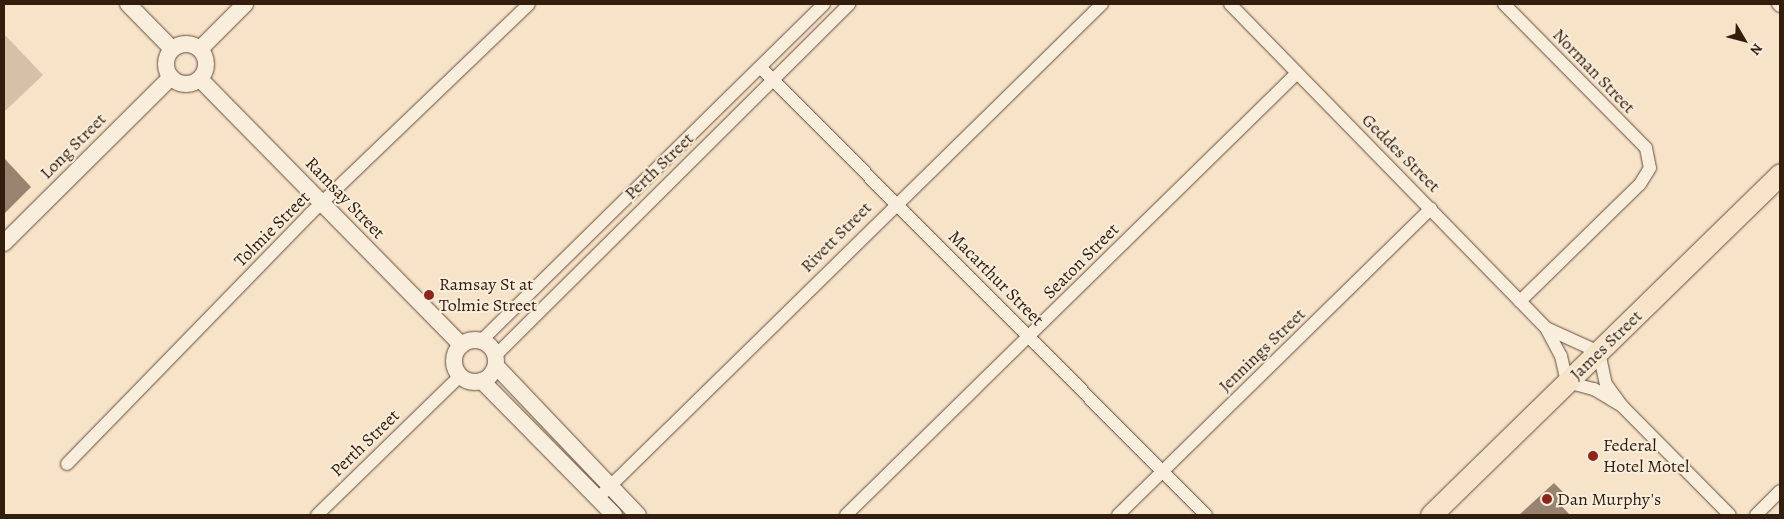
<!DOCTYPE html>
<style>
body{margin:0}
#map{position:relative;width:1784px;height:519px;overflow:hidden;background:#f6e3c8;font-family:Alegreya,serif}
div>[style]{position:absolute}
.green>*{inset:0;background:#d5c1a8}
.building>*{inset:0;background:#98846e}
.roads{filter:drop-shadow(0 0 1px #644e3c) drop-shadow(0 0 1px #644e3c)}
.minor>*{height:12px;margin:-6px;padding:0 6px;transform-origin:6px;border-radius:6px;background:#f9eddb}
.tertiary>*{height:16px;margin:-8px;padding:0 8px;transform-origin:8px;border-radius:8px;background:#f9eddb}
.tertiary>.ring{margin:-8px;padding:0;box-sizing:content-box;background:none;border:16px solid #f9eddb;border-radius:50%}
.trunk>*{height:21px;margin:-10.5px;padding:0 10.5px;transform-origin:10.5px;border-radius:10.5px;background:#f6e3c8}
.dots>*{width:14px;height:14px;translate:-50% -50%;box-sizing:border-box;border:2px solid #f9eddb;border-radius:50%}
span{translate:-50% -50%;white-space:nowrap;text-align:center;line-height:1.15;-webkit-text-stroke:4px #f9eddb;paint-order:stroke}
.street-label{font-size:18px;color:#331d0d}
.poi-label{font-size:18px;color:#331d0d}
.left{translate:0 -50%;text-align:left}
.frame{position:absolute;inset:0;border:5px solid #331d0d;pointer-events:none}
.north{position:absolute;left:1719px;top:15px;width:50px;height:50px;-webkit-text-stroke:4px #f9eddb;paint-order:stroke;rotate:127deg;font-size:14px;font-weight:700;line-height:20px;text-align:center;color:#331d0d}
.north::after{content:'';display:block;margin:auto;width:18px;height:22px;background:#331d0d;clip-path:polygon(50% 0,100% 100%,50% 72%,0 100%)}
</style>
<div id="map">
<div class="green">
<div style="clip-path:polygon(4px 34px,43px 75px,4px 112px)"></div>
</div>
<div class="building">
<div style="clip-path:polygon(4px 158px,31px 187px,4px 214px)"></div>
<div style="clip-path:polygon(1554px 483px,1563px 492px,1557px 501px,1570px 515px,1519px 515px)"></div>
</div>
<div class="roads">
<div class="minor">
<div style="left:1230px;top:4px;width:453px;rotate:45.7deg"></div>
<div style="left:1546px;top:328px;width:32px;rotate:62deg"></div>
<div style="left:1561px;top:356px;width:27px;rotate:77deg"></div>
<div style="left:1567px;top:382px;width:28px;rotate:15deg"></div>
<div style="left:1594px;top:389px;width:33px;rotate:31deg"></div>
<div style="left:1504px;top:4px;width:202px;rotate:45.4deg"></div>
<div style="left:1646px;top:148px;width:20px;rotate:79deg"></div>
<div style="left:1650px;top:168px;width:19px;rotate:122deg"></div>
<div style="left:1640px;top:184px;width:168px;rotate:135.7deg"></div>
<div style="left:1778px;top:4px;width:3px;rotate:45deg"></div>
<div style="left:760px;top:67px;width:632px;rotate:45.13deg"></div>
<div style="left:1546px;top:328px;width:58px;rotate:24.4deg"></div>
<div style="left:1599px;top:352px;width:33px;rotate:78deg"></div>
<div style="left:1606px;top:384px;width:27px;rotate:54deg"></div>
<div style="left:1622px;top:406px;width:153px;rotate:45.3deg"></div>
<div style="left:481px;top:341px;width:481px;rotate:-44.5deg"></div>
<div style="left:496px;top:355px;width:498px;rotate:-44.8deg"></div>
<div style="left:67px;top:464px;width:349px;rotate:-45.8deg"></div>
<div style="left:310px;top:214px;width:303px;rotate:-43.8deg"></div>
<div style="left:597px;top:499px;width:707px;rotate:-44.43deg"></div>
<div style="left:317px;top:515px;width:199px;rotate:-44.2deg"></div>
<div style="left:846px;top:515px;width:631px;rotate:-44.42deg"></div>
<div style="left:1118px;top:515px;width:438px;rotate:-44.4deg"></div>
<div style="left:1756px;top:515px;width:34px;rotate:-45deg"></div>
</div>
<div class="tertiary">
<div style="left:128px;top:4px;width:63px;rotate:45.6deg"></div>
<div class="ring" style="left:166px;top:44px;width:24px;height:24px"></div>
<div style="left:200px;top:49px;width:64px;rotate:-45deg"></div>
<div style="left:200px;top:79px;width:373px;rotate:45.5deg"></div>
<div style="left:4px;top:243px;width:235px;rotate:-44.8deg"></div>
<div class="ring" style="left:454px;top:340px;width:26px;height:26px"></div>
<div style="left:496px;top:366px;width:206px;rotate:46.4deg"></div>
<div style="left:482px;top:381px;width:188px;rotate:45.4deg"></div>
</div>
<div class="trunk">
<div style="left:1431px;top:515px;width:488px;rotate:-44.3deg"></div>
</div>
</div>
<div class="dots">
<div style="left:429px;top:295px;background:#8f2418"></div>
<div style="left:1593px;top:456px;background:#8f2418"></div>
<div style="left:1547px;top:499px;background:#8f2418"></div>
</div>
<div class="street-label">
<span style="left:1594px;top:71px;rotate:46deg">Norman Street</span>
<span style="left:73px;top:146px;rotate:-45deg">Long Street</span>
<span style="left:1401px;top:153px;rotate:45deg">Geddes Street</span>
<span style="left:659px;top:166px;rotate:-44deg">Perth Street</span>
<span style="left:345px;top:198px;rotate:46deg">Ramsay Street</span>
<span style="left:272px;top:229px;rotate:-45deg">Tolmie Street</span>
<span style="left:836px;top:237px;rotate:-45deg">Rivett Street</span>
<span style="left:1081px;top:261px;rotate:-45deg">Seaton Street</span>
<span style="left:996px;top:278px;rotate:45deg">Macarthur Street</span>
<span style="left:1606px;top:345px;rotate:-44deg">James Street</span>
<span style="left:1262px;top:350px;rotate:-44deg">Jennings Street</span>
<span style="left:365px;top:443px;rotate:-44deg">Perth Street</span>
</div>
<div class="poi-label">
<span class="left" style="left:439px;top:295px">Ramsay St at<br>Tolmie Street</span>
<span class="left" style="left:1603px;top:456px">Federal<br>Hotel Motel</span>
<span class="left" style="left:1557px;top:499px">Dan Murphy's</span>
</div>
<div class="frame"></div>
<div class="north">N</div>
</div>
